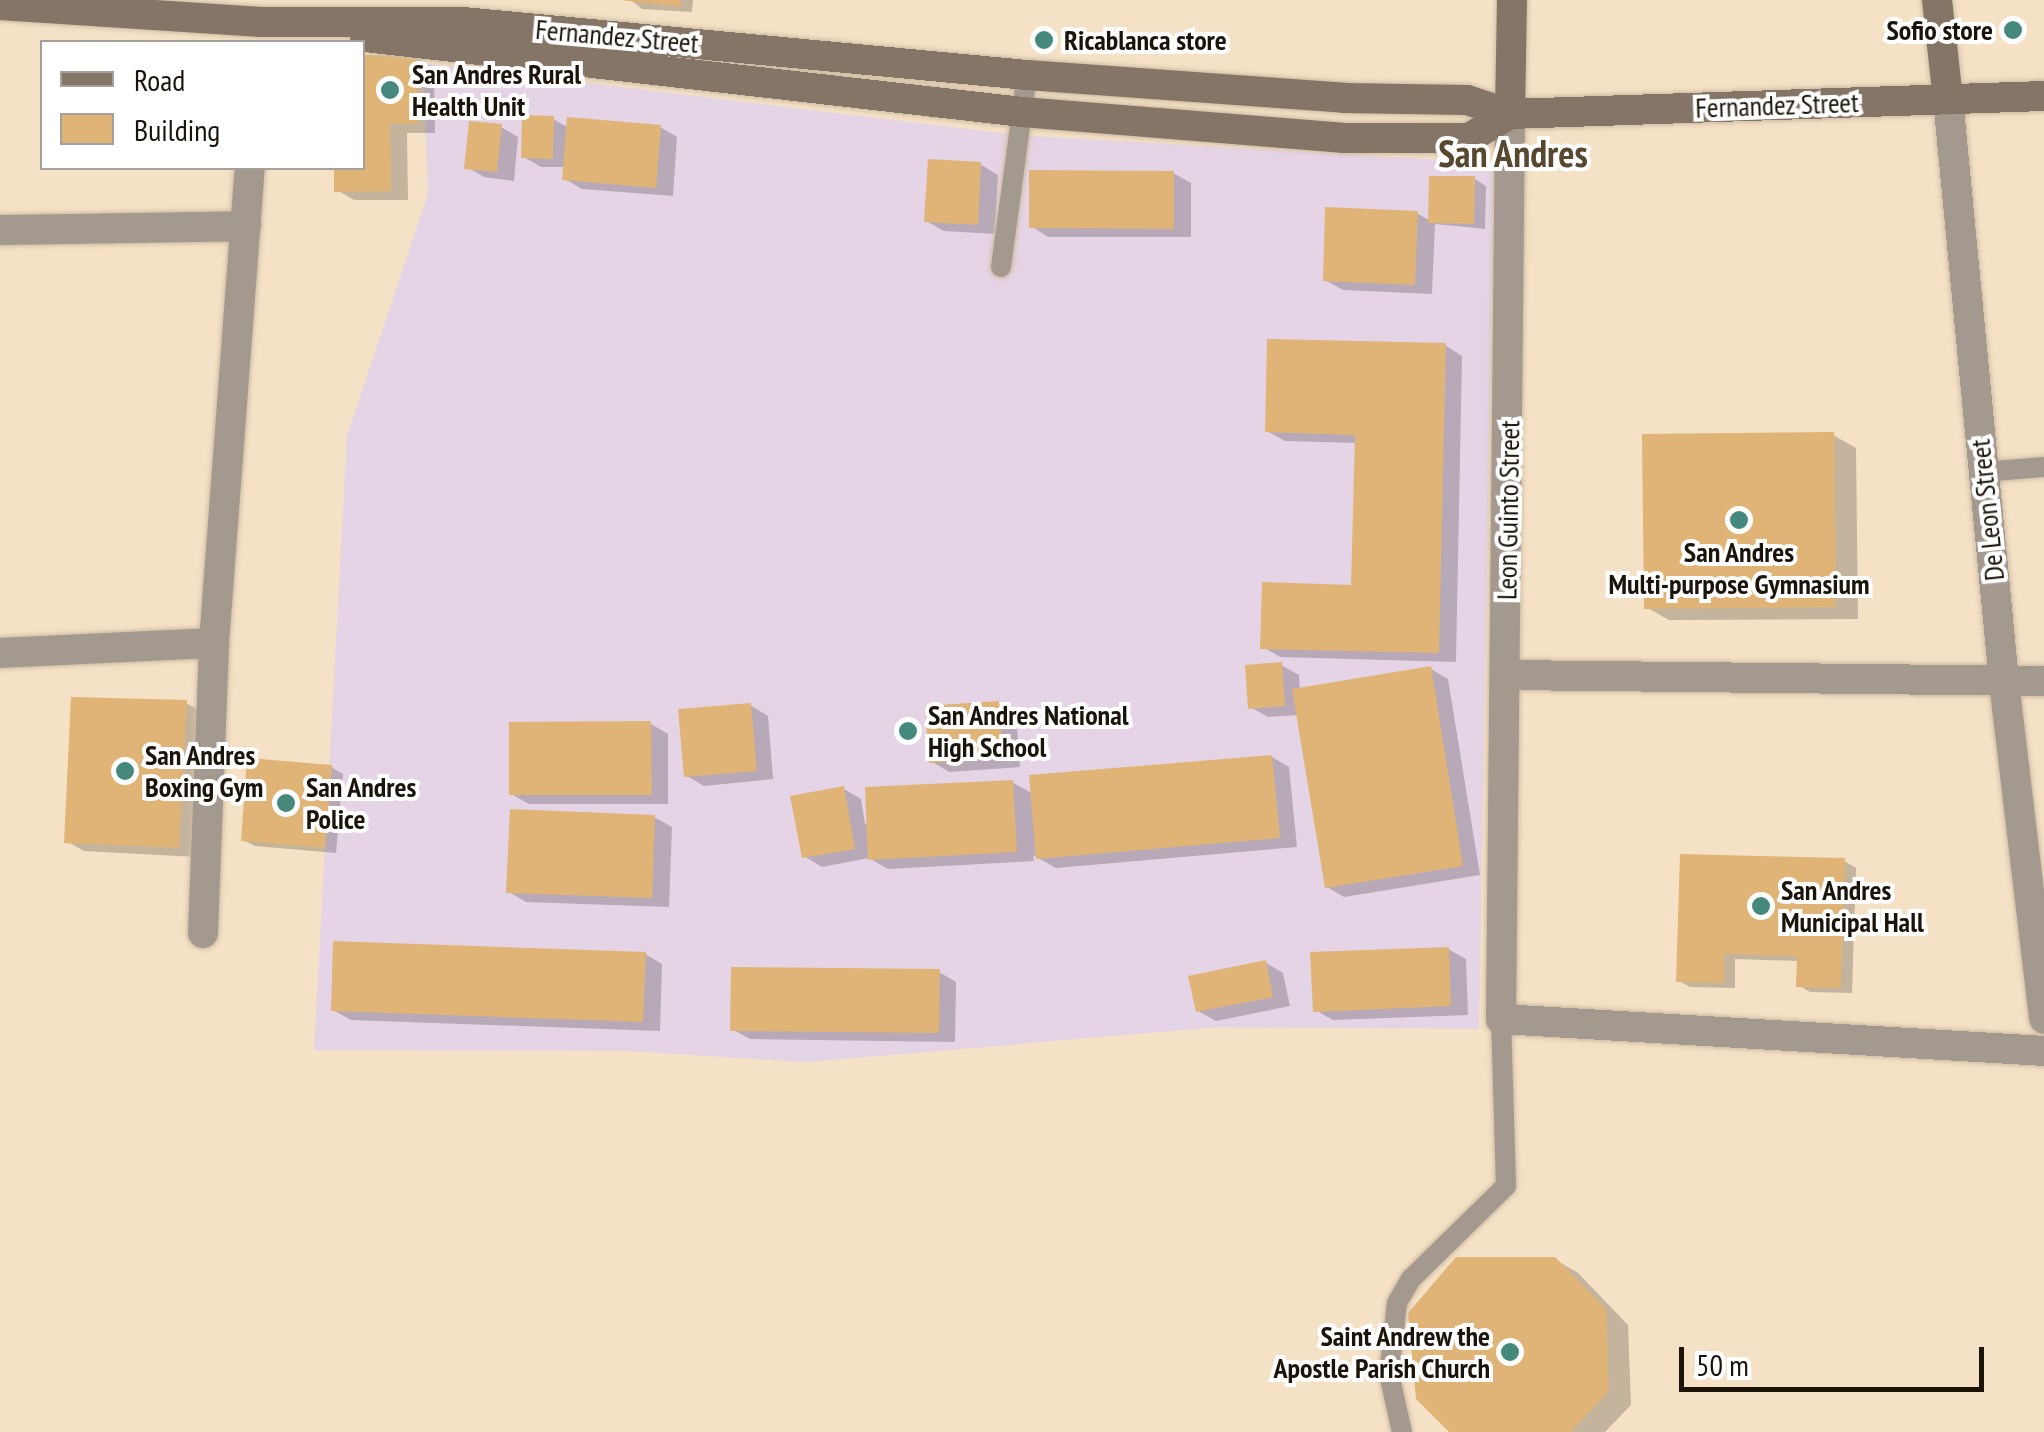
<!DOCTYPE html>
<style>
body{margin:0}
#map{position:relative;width:2044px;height:1432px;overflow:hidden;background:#f5e1c5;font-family:"PT Sans Narrow",sans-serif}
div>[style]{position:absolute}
.education>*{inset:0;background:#e5d4e5}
.shadow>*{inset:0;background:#0003}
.building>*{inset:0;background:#e0b476}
.roads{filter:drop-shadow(0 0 2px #cebca3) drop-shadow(0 0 2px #cebca3)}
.lane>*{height:20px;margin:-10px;padding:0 10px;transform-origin:10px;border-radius:10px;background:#a4998f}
.street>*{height:30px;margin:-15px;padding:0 15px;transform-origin:15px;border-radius:15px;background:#a4998f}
.secondary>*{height:30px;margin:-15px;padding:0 15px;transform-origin:15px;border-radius:15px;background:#857566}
.dots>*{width:28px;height:28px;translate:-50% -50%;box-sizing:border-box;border:5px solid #fff;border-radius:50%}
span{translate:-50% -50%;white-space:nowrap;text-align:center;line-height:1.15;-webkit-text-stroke:8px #fff;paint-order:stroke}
.poi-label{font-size:28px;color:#1b140a;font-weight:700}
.right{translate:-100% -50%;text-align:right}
.left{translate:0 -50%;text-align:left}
.street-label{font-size:28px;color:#1b140a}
.district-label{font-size:38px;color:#594830;font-weight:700}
.legend{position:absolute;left:40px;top:40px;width:325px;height:130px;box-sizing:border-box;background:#fff;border:2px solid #a4a19d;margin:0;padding:12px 18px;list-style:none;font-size:30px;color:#1b140a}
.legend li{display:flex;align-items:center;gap:20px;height:50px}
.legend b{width:50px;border:2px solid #a4a19d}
.scale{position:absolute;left:1679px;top:1347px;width:305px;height:45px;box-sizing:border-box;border:5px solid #1b140a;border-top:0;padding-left:12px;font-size:30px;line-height:35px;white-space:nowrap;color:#1b140a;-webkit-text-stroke:8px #fff;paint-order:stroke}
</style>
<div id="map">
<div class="education">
<div style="clip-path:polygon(423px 63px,1019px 135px,1494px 163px,1479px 1029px,1222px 1027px,807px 1062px,626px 1051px,314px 1050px,347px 436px,428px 194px)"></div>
</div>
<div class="shadow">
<div style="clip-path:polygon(631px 0,693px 0,692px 12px,642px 9px)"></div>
<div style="clip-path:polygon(416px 57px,434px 68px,435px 133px,407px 133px,408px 200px,354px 200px,337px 190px,337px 168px,362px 168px)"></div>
<div style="clip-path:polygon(553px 119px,569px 128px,660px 127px,677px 137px,673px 196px,582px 189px,565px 179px,566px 167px,541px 167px,524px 157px)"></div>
<div style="clip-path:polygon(501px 127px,518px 137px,514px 181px,484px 177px,467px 167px)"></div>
<div style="clip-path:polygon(980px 164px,998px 175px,995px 234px,944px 231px,926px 221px)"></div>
<div style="clip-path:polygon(1173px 173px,1191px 183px,1191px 237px,1048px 237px,1031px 226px)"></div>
<div style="clip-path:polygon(1475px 179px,1486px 186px,1485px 229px,1435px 224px,1432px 294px,1343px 290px,1325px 280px,1418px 214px,1431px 221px)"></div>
<div style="clip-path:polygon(1445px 345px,1462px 356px,1456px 662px,1280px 657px,1263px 647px,1354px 587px,1357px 443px,1285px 441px,1267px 431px)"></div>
<div style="clip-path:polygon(1833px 435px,1856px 448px,1858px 619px,1669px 620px,1646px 607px)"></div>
<div style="clip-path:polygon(1281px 665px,1299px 675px,1300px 690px,1431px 669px,1448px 679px,1480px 875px,1344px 897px,1327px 887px,1299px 715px,1268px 717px,1250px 707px)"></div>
<div style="clip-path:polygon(186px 703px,204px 713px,196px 857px,84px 851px,66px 841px)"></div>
<div style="clip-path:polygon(999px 704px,1016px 714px,1020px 767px,949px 772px,931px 761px)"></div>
<div style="clip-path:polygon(750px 705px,768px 716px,773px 779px,704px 786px,687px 776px)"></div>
<div style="clip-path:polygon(651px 724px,668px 734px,668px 804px,529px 804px,511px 794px)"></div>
<div style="clip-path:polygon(1272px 757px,1289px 767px,1297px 847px,1056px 868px,1033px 855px,1034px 861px,888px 869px,869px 858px,822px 867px,804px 856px,844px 789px,861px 799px,865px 824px,1012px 782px,1033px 794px)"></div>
<div style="clip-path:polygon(331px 767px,343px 774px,336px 853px,255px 846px,243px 840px)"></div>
<div style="clip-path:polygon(654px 817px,672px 827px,669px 907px,526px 902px,509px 892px)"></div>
<div style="clip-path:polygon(1844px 861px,1856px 868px,1852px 993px,1810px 992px,1798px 985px,1799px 961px,1735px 959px,1735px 988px,1690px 987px,1679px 981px)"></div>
<div style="clip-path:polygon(1448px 949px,1466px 959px,1468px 1015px,1333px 1020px,1315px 1010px)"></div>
<div style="clip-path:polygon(645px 954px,662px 964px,660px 1031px,351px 1020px,333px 1010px)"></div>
<div style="clip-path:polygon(1266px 963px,1283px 973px,1290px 1006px,1216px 1021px,1198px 1011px)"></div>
<div style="clip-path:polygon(939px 972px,956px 982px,955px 1042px,750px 1039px,732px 1029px)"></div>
<div style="clip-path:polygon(1554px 1259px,1578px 1273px,1628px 1325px,1631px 1405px,1605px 1432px,1453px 1432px)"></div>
</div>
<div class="building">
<div style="clip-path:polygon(621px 0,681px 0,681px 7px)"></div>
<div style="clip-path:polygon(362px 55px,417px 55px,418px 124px,390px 124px,391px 191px,334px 192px,334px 168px,362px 168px)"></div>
<div style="clip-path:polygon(522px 115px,554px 116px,553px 159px,521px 158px)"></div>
<div style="clip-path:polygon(567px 117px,661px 125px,656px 188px,562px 180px)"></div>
<div style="clip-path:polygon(469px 121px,502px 124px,497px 172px,464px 169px)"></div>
<div style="clip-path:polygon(928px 159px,981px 162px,978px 225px,924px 222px)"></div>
<div style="clip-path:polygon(1029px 170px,1174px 171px,1174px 229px,1029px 228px)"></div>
<div style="clip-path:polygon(1429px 176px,1475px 176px,1474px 224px,1428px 223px)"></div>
<div style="clip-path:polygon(1325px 207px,1418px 211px,1415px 285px,1323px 281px)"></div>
<div style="clip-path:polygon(1267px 339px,1446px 343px,1439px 653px,1260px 649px,1262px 582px,1351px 585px,1355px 435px,1265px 432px)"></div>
<div style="clip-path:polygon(1834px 432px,1836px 607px,1644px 609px,1642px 434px)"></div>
<div style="clip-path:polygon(1282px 662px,1285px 706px,1248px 709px,1245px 665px)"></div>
<div style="clip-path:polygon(1431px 666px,1463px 866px,1325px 888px,1292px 689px)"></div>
<div style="clip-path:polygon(71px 697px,187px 700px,179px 848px,64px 843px)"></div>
<div style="clip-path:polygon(999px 701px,1003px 758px,929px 763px,925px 706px)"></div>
<div style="clip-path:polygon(751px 703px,757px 771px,684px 777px,678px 709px)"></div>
<div style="clip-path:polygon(651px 721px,652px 795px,509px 795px,509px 722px)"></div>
<div style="clip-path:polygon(1272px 755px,1280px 838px,1036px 859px,1029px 775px)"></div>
<div style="clip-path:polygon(247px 758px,332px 765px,325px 848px,241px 841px)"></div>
<div style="clip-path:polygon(1013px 780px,1017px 852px,868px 860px,865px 787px)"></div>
<div style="clip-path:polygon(844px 786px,855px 849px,802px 858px,790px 796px)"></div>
<div style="clip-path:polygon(510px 809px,655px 815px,652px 898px,506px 893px)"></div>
<div style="clip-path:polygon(1680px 854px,1845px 858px,1841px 988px,1796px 987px,1797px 956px,1724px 954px,1724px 983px,1676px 982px)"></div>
<div style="clip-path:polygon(333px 941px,646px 952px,643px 1022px,331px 1011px)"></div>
<div style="clip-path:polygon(1449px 947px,1451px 1006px,1313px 1012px,1310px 952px)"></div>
<div style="clip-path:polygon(1266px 960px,1273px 997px,1196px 1012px,1188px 976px)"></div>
<div style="clip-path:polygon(731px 967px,940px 969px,939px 1033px,730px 1031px)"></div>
<div style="clip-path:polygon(1456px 1257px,1555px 1257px,1606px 1309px,1609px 1391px,1571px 1432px,1449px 1432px,1416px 1399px,1408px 1313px)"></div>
</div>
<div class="roads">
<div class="lane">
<div style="left:1001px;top:267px;width:194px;rotate:-82.3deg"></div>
<div style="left:1984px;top:472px;width:60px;rotate:-4.8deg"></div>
<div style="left:1402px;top:1432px;width:59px;rotate:-102.6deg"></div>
<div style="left:1389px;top:1374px;width:71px;rotate:-83.6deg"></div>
<div style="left:1397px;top:1303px;width:28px;rotate:-60deg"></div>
<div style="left:1411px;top:1279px;width:133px;rotate:-44.4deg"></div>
<div style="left:1506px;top:1186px;width:167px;rotate:-91.7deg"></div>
</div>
<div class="street">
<div style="left:1948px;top:99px;width:586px;rotate:84.51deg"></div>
<div style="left:2004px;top:682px;width:339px;rotate:83.2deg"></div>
<div style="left:1510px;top:114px;width:905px;rotate:90.57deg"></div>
<div style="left:1501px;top:1019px;width:544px;rotate:3.37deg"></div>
<div style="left:0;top:230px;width:246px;rotate:-0.9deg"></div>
<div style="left:0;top:653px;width:214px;rotate:-2.7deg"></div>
<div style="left:1506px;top:675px;width:538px;rotate:0.64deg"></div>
<div style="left:203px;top:933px;width:290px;rotate:-87.8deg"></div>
<div style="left:214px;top:643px;width:476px;rotate:-85.7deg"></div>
</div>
<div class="secondary">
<div style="left:1937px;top:0;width:100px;rotate:83.7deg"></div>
<div style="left:0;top:5px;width:262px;rotate:3.7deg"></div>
<div style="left:261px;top:22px;width:202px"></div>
<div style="left:463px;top:22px;width:566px;rotate:5.37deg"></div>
<div style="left:1027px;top:75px;width:318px;rotate:4.1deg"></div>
<div style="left:1344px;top:98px;width:123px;rotate:0.9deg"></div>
<div style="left:1467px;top:100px;width:45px;rotate:18deg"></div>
<div style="left:1510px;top:114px;width:534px;rotate:-1.93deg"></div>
<div style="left:365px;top:37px;width:661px;rotate:6.51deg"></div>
<div style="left:1022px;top:112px;width:321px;rotate:4.6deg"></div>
<div style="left:1342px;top:138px;width:127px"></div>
<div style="left:1469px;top:138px;width:48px;rotate:-30.3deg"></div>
<div style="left:1510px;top:114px;width:114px;rotate:-89deg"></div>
</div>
</div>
<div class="dots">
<div style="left:2013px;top:30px;background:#45897c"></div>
<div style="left:1044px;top:40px;background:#45897c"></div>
<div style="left:390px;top:90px;background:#45897c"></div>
<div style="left:1739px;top:520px;background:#45897c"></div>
<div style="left:908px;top:731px;background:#45897c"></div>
<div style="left:125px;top:771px;background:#45897c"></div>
<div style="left:286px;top:803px;background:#45897c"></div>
<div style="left:1761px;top:906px;background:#45897c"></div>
<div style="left:1510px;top:1352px;background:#45897c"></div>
</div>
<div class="poi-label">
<span class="right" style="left:1993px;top:30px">Sofio store</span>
<span class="left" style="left:1064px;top:40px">Ricablanca store</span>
<span class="left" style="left:412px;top:90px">San Andres Rural<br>Health Unit</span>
<span style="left:1739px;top:568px">San Andres<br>Multi-purpose Gymnasium</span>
<span class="left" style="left:928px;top:731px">San Andres National<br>High School</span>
<span class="left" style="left:145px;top:771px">San Andres<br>Boxing Gym</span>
<span class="left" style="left:306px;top:803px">San Andres<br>Police</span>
<span class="left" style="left:1781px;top:906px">San Andres<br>Municipal Hall</span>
<span class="right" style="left:1490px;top:1352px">Saint Andrew the<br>Apostle Parish Church</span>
</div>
<div class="street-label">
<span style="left:617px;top:36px;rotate:5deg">Fernandez Street</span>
<span style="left:1777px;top:105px;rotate:-2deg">Fernandez Street</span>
<span style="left:1508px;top:510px;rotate:-89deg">Leon Guinto Street</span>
<span style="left:1987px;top:510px;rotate:-96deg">De Leon Street</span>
</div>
<div class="district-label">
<span style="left:1513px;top:153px">San Andres</span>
</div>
<ul class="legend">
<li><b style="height:12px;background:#857566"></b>Road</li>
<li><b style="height:28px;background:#e0b476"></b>Building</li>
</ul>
<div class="scale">50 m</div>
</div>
